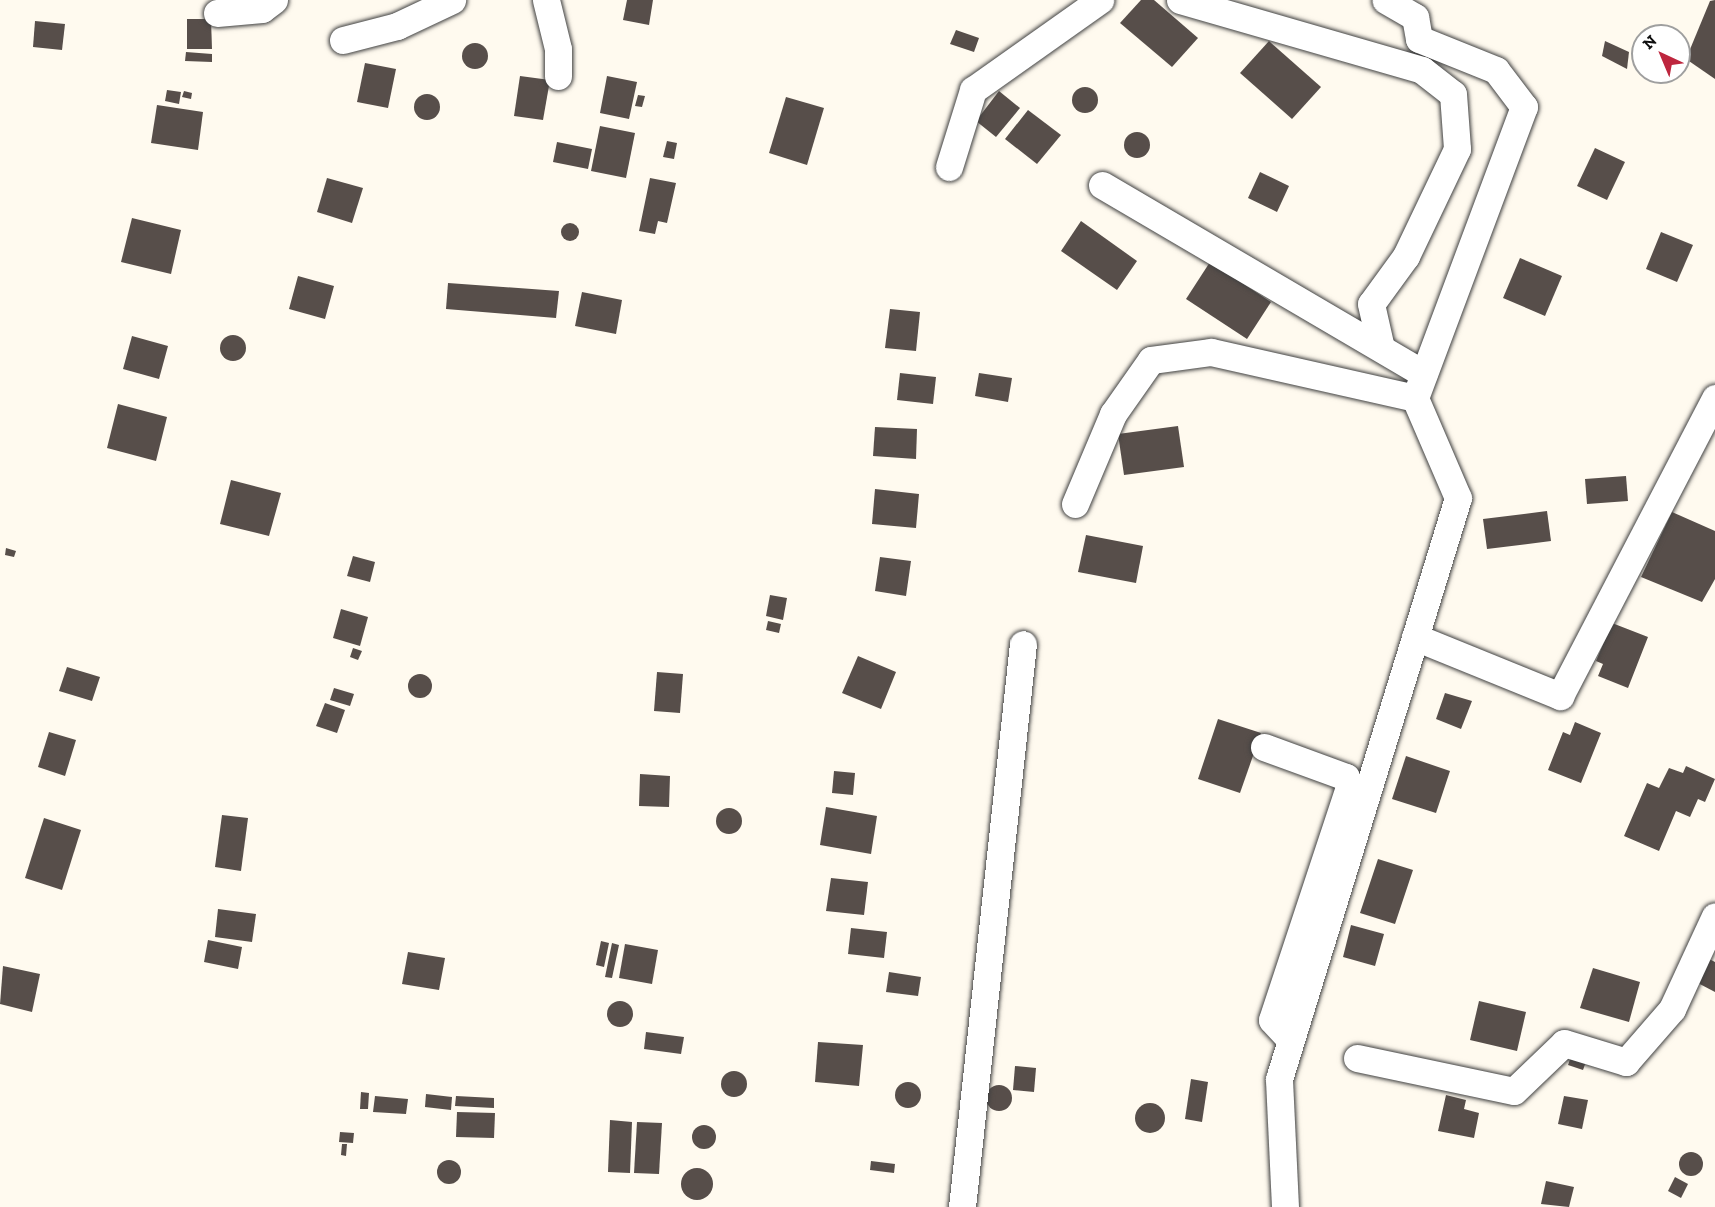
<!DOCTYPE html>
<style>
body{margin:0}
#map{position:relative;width:1715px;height:1207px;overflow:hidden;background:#fffaef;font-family:"Zilla Slab",serif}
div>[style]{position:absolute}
.building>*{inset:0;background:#574e4a}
.round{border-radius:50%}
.roads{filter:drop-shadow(0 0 2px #414141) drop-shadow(0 0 2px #414141)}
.street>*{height:27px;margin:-13.5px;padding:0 13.5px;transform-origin:13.5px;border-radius:13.5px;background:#fff}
span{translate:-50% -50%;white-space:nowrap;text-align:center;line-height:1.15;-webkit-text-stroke:6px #fff;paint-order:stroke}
.north{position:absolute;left:1631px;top:24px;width:60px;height:60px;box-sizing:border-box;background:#fff;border:2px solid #9f9f9f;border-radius:50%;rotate:316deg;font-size:16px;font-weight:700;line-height:24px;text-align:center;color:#0e0e0e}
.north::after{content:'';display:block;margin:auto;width:21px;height:27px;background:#be263e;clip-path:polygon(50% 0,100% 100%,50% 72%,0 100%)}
</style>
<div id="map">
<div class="building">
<div style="clip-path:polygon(627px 0,653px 0,649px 25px,623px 20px)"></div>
<div style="clip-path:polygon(1141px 0,1154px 0,1198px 38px,1172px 67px,1120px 23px)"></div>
<div style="clip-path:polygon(1715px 0,1715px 79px,1686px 59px,1710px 1px)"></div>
<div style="clip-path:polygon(187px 19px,211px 19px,212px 49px,187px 49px)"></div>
<div style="clip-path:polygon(35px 21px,65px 24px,62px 50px,33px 47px)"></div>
<div style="clip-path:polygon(956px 30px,979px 38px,974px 52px,950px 44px)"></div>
<div style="clip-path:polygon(1269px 41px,1321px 87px,1292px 119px,1240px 73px)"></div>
<div style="clip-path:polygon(1605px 41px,1629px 52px,1627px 69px,1602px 56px)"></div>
<div class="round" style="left:462px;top:43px;width:26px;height:26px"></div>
<div style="clip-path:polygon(186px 52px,212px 54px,212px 62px,185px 61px)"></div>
<div style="clip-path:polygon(365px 63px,396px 69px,388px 108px,357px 102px)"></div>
<div style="clip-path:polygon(520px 76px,550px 80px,543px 120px,514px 116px)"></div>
<div style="clip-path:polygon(607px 76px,637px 82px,629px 119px,600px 113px)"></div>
<div class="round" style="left:1072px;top:87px;width:26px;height:26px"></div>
<div style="clip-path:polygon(167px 90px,181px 92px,179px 104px,165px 101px)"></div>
<div style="clip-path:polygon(184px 91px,192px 93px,191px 99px,182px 97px)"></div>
<div style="clip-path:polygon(999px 91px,1020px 108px,996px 137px,976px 121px)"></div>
<div class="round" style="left:414px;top:94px;width:26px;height:26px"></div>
<div style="clip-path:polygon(638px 95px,645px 96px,642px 107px,635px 106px)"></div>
<div style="clip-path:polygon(786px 97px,824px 108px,807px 165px,769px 153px)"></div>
<div style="clip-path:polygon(157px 105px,203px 112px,198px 150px,151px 143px)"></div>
<div style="clip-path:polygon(1028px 110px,1061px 135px,1037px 164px,1005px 139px)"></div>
<div style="clip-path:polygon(600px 126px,635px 133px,626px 178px,591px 171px)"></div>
<div class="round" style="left:1124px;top:132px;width:26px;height:26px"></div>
<div style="clip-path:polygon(667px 141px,677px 143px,674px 159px,663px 157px)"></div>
<div style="clip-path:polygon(557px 142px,592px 149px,588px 169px,553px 162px)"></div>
<div style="clip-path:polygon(1595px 148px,1625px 162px,1607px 200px,1577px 186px)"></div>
<div style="clip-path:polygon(1260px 172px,1289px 186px,1277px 212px,1248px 198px)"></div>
<div style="clip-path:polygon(327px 178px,363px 188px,352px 223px,317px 212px)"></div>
<div style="clip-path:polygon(650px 178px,676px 183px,667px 223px,658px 221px,655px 234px,639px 231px)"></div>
<div style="clip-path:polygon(132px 218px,181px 230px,171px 274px,121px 262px)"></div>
<div style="clip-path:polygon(1081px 221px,1137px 261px,1117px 290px,1061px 251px)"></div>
<div class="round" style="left:561px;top:223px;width:18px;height:18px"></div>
<div style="clip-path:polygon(1661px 232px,1693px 245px,1677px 282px,1646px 269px)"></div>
<div style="clip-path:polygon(1520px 258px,1562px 276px,1545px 316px,1503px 298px)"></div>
<div style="clip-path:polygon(1210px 262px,1271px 302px,1247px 339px,1186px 299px)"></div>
<div style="clip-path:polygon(298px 276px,334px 286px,325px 319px,289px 309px)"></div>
<div style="clip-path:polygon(448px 283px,559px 291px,556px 318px,446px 309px)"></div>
<div style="clip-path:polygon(582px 292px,622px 300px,616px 334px,575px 326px)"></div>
<div style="clip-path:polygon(890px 309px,920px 312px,916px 351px,885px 348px)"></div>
<div class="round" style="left:220px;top:335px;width:26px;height:26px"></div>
<div style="clip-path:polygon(132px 336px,168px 346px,159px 379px,123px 369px)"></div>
<div style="clip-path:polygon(900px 373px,936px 377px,933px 404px,897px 400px)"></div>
<div style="clip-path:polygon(979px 373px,1012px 378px,1008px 402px,975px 396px)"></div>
<div style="clip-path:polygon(118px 404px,167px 417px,156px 461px,107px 448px)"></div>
<div style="clip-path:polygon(1178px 426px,1184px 467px,1124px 475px,1118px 434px)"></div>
<div style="clip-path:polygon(875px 427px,917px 429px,916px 459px,873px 456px)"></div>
<div style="clip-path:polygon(1626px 476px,1628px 501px,1587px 504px,1585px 479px)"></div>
<div style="clip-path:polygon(231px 480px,281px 493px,269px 536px,220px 524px)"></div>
<div style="clip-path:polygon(875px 489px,919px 494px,916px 528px,872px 524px)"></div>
<div style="clip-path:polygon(1547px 511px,1551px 541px,1487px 549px,1483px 519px)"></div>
<div style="clip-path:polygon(1672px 512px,1715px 531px,1715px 579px,1702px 602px,1641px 577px)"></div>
<div style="clip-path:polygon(1086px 535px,1143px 546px,1136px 583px,1078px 572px)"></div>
<div style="clip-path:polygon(6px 548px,16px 551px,14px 557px,5px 555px)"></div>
<div style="clip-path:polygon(353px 556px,375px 562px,370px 582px,347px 576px)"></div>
<div style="clip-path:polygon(880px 557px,911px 561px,906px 596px,875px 591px)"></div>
<div style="clip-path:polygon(770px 595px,787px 598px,783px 620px,766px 616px)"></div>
<div style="clip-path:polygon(341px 609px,368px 617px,360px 646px,333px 638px)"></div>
<div style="clip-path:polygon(768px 621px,781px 624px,779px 633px,766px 630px)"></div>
<div style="clip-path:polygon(1612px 623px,1648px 637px,1628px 688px,1598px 676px,1603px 664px,1596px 661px)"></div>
<div style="clip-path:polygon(353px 648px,362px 651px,358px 660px,350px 657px)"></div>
<div style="clip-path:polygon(858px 656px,896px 672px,881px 709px,842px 693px)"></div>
<div style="clip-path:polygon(67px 667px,100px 677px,92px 701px,59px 691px)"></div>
<div style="clip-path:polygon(657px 672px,683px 674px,680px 713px,654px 711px)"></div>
<div class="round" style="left:408px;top:674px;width:24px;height:24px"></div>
<div style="clip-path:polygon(334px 688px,354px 694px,350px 706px,330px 700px)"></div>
<div style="clip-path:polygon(1445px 693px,1472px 701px,1461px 729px,1436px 719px)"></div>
<div style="clip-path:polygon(325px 703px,345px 710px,337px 733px,316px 726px)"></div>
<div style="clip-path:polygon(1218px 719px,1261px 733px,1240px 793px,1198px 779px)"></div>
<div style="clip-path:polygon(1575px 722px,1601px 733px,1581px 783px,1548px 770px,1563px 732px,1570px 735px)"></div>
<div style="clip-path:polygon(49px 732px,76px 740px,65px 776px,38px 767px)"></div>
<div style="clip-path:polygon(1406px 756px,1450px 771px,1436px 813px,1392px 799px)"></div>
<div style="clip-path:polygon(1686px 766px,1715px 779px,1705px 802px,1698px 799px,1690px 817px,1676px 811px,1659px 851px,1624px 836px,1647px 783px,1659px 788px,1669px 768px,1683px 773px)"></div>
<div style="clip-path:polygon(834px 771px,855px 773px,853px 795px,832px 793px)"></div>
<div style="clip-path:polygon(640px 774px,670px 776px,669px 807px,639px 806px)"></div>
<div style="clip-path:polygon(826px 807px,877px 816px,871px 854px,820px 845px)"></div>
<div class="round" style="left:716px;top:808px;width:26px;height:26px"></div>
<div style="clip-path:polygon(222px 815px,248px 818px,241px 871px,215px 867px)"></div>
<div style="clip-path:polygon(44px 818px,81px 830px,62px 890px,25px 878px)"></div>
<div style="clip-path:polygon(1378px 859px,1413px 870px,1395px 924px,1360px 913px)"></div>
<div style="clip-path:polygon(831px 878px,868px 882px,864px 915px,826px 911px)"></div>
<div style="clip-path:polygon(218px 909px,256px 914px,252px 942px,215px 937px)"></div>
<div style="clip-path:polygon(1351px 925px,1384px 934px,1375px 966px,1343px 957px)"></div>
<div style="clip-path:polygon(851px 928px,887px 932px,884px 958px,848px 954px)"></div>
<div style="clip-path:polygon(208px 940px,242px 947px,238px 969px,204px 962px)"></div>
<div style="clip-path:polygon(601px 941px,609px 943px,604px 967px,596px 965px)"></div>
<div style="clip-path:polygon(612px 943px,619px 945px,612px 978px,605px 977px)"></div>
<div style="clip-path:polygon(625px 944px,658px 950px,652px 984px,619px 978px)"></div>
<div style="clip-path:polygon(408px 952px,445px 958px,439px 990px,402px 984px)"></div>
<div style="clip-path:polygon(1709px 959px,1715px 962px,1715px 992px,1694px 981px)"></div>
<div style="clip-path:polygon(3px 966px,40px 974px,32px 1012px,0 1004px)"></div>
<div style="clip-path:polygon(1593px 968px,1640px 982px,1629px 1022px,1580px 1008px)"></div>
<div style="clip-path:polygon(889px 972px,921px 977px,918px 996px,886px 992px)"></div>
<div style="clip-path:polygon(1479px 1001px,1526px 1012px,1517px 1051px,1470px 1040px)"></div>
<div class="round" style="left:607px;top:1001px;width:26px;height:26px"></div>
<div style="clip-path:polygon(646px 1032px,684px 1037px,681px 1054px,644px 1049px)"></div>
<div style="clip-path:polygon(818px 1042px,863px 1045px,859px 1086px,815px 1082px)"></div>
<div style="clip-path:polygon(1572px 1054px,1587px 1059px,1583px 1070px,1568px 1065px)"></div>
<div style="clip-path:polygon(1015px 1066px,1036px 1068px,1034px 1092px,1013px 1090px)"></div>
<div class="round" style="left:721px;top:1071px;width:26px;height:26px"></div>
<div style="clip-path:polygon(1191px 1079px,1208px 1082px,1202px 1122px,1185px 1119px)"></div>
<div class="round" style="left:895px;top:1082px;width:26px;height:26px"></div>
<div class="round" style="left:986px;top:1085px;width:26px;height:26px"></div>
<div style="clip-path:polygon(361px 1092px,369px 1093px,368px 1109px,360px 1109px)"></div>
<div style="clip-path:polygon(426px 1094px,452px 1097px,451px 1110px,425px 1107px)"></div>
<div style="clip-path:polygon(1446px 1095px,1466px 1100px,1464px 1109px,1479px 1113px,1474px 1138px,1438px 1131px)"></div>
<div style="clip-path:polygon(375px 1096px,408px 1099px,406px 1114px,373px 1112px)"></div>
<div style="clip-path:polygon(456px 1096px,494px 1098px,494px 1108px,455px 1106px)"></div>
<div style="clip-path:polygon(1564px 1096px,1588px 1100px,1582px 1129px,1558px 1124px)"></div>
<div class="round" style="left:1135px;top:1103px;width:30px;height:30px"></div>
<div style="clip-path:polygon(457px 1112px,495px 1113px,494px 1138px,456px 1137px)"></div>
<div style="clip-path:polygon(610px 1120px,632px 1122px,630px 1173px,608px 1172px)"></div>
<div style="clip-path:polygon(637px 1122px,662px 1123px,659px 1174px,634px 1173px)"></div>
<div class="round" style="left:692px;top:1125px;width:24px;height:24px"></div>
<div style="clip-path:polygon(340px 1132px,354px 1133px,353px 1143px,339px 1142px)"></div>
<div style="clip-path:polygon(342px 1144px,347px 1144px,346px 1156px,341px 1155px)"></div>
<div class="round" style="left:1679px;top:1152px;width:24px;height:24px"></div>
<div class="round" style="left:437px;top:1160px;width:24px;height:24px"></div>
<div style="clip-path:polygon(871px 1161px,895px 1164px,894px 1173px,870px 1170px)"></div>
<div class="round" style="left:681px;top:1168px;width:32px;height:32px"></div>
<div style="clip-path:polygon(1675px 1177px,1688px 1184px,1681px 1198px,1668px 1191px)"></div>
<div style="clip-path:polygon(1546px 1181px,1574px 1187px,1569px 1207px,1541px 1204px)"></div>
</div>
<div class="roads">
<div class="street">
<div style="left:546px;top:0;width:50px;rotate:76.2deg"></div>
<div style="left:558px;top:49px;width:27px;rotate:90deg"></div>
<div style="left:1180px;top:0;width:252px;rotate:16.1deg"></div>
<div style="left:1422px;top:70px;width:39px;rotate:38deg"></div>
<div style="left:1453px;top:94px;width:55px;rotate:85.8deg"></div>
<div style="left:1457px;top:149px;width:119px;rotate:115.5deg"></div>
<div style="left:1406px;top:256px;width:59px;rotate:126.1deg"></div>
<div style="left:1371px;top:304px;width:45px;rotate:77.2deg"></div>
<div style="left:217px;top:13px;width:45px;rotate:-5.1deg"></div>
<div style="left:262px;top:9px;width:15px;rotate:-37deg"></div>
<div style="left:343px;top:40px;width:56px;rotate:-14.5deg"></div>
<div style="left:397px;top:26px;width:61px;rotate:-25.3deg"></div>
<div style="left:949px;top:167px;width:81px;rotate:-72.7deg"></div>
<div style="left:973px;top:90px;width:156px;rotate:-35.3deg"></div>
<div style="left:1102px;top:185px;width:373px;rotate:30.4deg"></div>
<div style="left:1075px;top:504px;width:98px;rotate:-67.1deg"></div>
<div style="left:1113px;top:414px;width:66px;rotate:-54.9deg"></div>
<div style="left:1151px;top:360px;width:61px;rotate:-7.6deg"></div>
<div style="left:1211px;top:352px;width:209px;rotate:12.7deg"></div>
<div style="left:1415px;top:637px;width:157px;rotate:22.1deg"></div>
<div style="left:1560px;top:696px;width:336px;rotate:-62.5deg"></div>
<div style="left:1264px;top:747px;width:87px;rotate:20.1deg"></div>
<div style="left:1346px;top:777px;width:10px;rotate:73deg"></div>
<div style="left:1349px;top:787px;width:245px;rotate:108.3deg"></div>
<div style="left:1272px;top:1020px;width:26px;rotate:47deg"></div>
<div style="left:1357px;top:1058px;width:160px;rotate:11.9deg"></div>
<div style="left:1514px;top:1091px;width:69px;rotate:-43.8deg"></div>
<div style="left:1564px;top:1043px;width:65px;rotate:17deg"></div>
<div style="left:1626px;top:1062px;width:70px;rotate:-49deg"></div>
<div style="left:1672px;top:1009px;width:102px;rotate:-65.2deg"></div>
<div style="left:962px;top:1207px;width:566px;rotate:-83.82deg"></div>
<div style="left:1285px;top:1207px;width:128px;rotate:-92.7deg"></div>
<div style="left:1279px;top:1079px;width:608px;rotate:-72.88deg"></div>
<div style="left:1458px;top:498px;width:109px;rotate:-113.3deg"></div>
<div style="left:1415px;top:398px;width:311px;rotate:-69.5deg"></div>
<div style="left:1524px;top:107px;width:46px;rotate:-127.1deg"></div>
<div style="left:1496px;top:70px;width:83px;rotate:-158.1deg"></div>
<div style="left:1419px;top:39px;width:22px;rotate:-100deg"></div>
<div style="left:1415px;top:17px;width:34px;rotate:-150deg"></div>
</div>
</div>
<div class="north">N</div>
</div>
